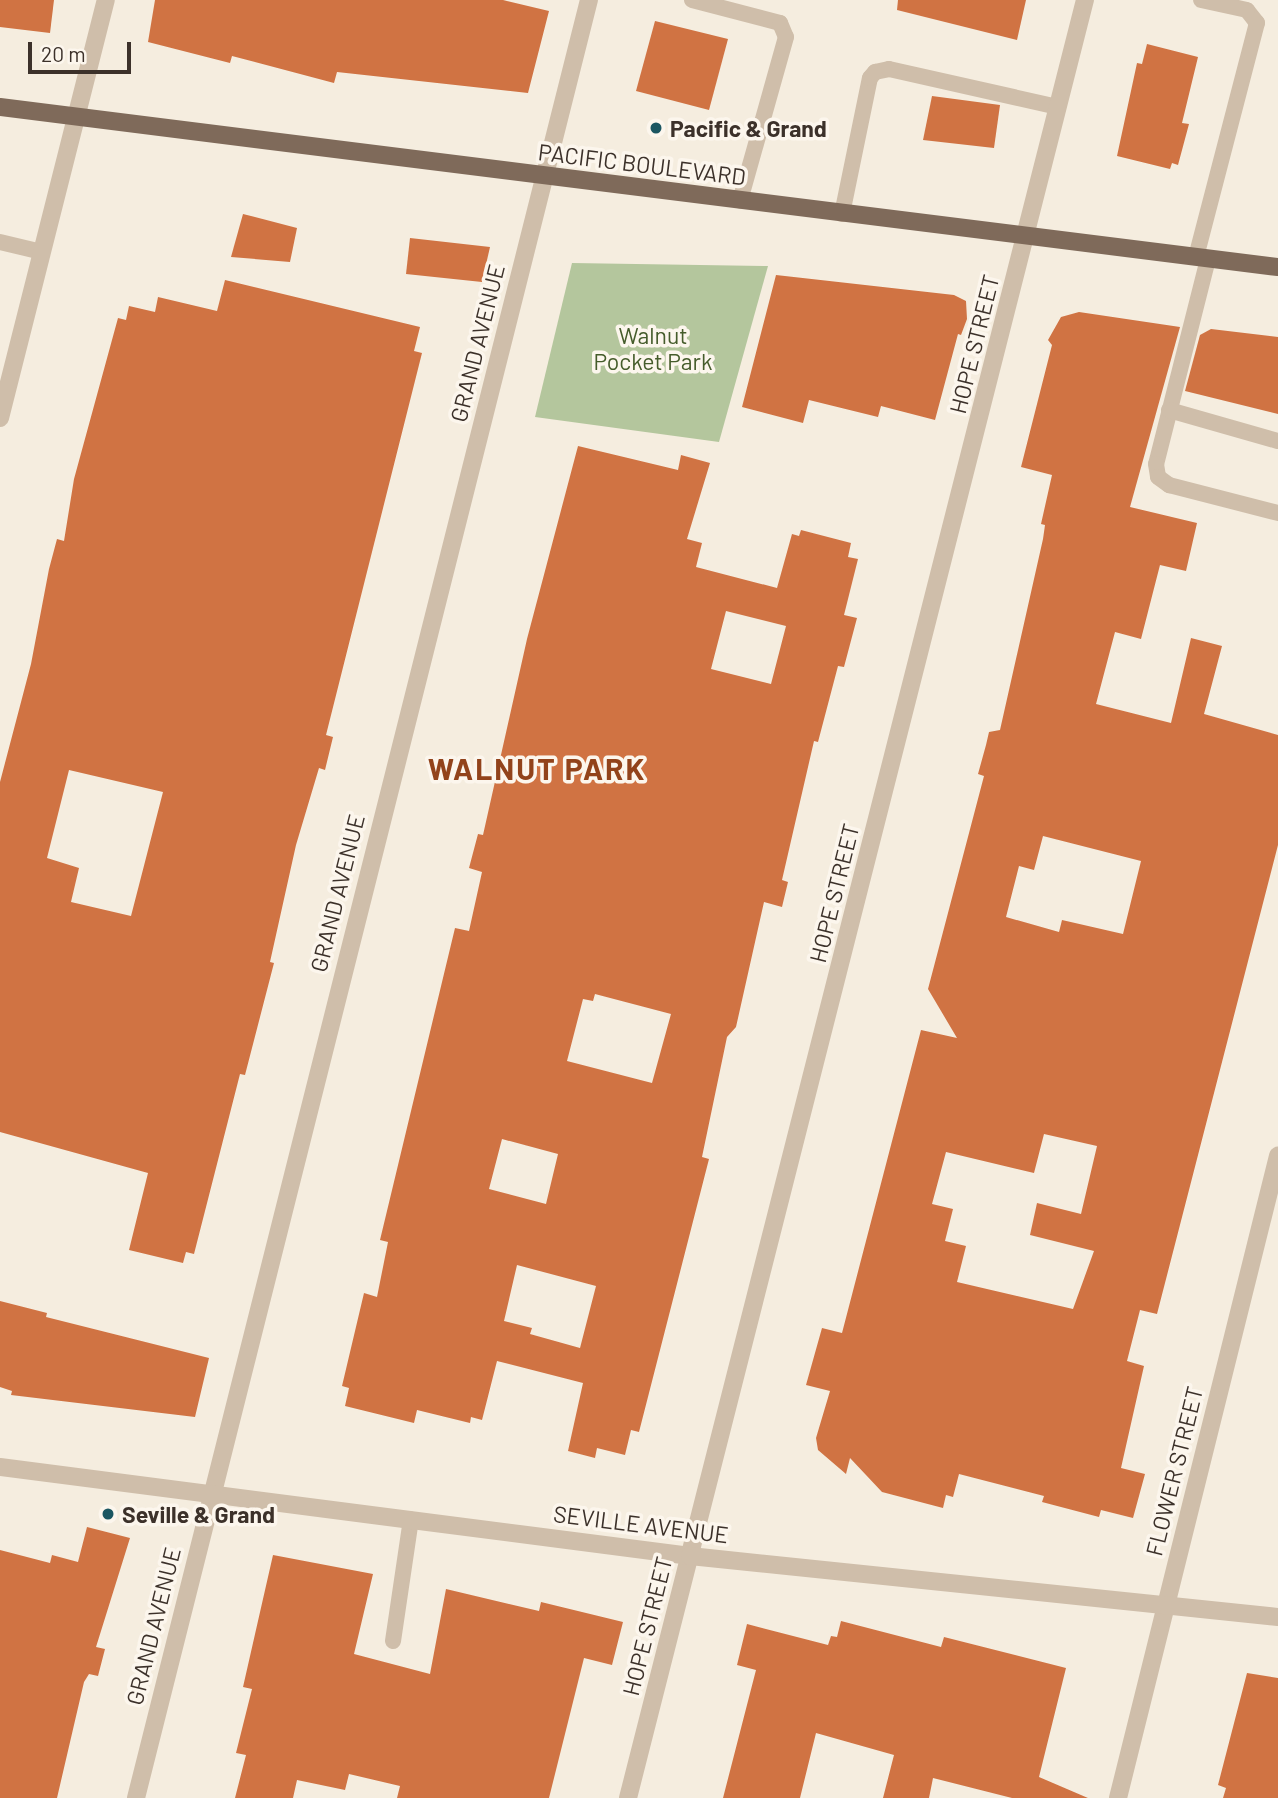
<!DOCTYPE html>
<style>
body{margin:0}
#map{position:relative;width:1278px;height:1798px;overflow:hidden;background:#f5eddf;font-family:Barlow,sans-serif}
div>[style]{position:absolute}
.green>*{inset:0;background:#b4c69d}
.building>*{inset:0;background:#d07343}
.service>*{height:16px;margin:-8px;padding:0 8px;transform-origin:8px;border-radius:8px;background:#cfbeaa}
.minor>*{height:18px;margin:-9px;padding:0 9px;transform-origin:9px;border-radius:9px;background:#cfbeaa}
.tertiary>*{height:18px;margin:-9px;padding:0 9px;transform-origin:9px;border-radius:9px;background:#cfbeaa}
.primary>*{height:18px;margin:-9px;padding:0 9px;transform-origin:9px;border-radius:9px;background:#7f6a5a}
.dots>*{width:19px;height:19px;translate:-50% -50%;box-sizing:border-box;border:4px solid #fcf6ed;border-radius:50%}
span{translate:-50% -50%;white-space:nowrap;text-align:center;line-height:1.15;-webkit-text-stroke:7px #fcf6ed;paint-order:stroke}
.poi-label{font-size:23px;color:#3c312a;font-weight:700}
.left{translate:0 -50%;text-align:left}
.street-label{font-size:23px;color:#3c312a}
.park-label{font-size:23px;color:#455c2b}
.district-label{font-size:30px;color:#92431b;font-weight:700;letter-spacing:2px}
.scale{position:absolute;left:28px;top:42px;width:103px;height:32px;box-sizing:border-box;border:4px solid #3c312a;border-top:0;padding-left:9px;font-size:21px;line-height:24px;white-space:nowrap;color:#3c312a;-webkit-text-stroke:5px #fcf6ed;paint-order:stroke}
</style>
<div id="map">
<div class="green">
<div style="clip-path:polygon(572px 263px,768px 266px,719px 442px,535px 417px)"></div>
</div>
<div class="building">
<div style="clip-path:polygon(0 0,54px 0,50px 33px,0 27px)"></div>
<div style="clip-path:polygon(155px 0,503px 0,549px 11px,528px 93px,337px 72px,334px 83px,232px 56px,230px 63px,148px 42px)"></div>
<div style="clip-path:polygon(898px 0,1026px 0,1017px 40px,897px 10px)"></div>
<div style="clip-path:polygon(655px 21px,728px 39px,709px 110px,636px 91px)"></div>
<div style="clip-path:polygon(1147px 44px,1198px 57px,1182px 123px,1189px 124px,1178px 165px,1172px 163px,1170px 169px,1117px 156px,1137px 63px,1142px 64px)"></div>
<div style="clip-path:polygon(932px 96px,1000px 105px,994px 148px,923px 140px)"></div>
<div style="clip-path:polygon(243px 214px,297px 228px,290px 262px,231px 257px)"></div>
<div style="clip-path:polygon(410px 238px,490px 247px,482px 282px,406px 274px)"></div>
<div style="clip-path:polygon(776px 275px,954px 295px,966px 301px,967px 319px,961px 335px,958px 334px,935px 420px,881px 406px,878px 417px,809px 400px,803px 423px,742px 407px)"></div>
<div style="clip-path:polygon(evenodd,225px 280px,420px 327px,414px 351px,422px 353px,326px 735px,333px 737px,325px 770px,319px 768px,296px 845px,270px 962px,274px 963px,245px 1075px,240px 1074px,194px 1254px,186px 1252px,183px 1263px,129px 1250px,148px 1173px,0 1132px,0 782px,31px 664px,49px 569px,57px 539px,64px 541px,74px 479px,118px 318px,126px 320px,129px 306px,155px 312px,158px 297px,217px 311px,225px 280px,69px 770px,163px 792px,131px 916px,71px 902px,79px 868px,47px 858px,69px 770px)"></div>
<div style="clip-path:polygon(evenodd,1079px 312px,1180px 327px,1130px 507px,1197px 523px,1186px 571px,1160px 565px,1141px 639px,1115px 632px,1096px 704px,1171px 723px,1191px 638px,1222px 646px,1204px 714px,1278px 735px,1278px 845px,1157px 1314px,1140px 1310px,1127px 1361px,1144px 1366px,1121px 1468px,1145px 1474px,1133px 1518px,1101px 1510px,1099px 1517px,1042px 1502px,1044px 1496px,959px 1474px,953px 1497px,946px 1495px,943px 1508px,882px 1492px,850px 1458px,846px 1474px,818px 1450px,816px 1438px,830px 1391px,806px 1385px,822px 1328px,842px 1333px,921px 1030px,957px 1038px,928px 989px,984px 776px,978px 774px,986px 745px,989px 732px,1000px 730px,1043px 539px,1045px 525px,1041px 524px,1052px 475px,1021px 467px,1052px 345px,1048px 340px,1061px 317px,1079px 312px,1043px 836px,1141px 861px,1123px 934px,1062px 920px,1059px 932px,1006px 917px,1019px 866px,1034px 870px,1043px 836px,1079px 312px,1044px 1134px,1097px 1146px,1081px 1214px,1037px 1203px,1030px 1235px,1094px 1251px,1073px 1309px,957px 1282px,966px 1246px,945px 1241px,953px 1209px,932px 1204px,946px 1152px,1034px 1173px,1044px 1134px)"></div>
<div style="clip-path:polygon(1211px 329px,1278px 337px,1278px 414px,1185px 391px,1200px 335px)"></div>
<div style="clip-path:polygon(evenodd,578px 446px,678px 470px,681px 455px,710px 463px,687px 539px,702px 543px,696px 567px,777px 588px,792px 534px,799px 536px,801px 530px,851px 543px,848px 557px,858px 559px,844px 615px,857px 618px,844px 667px,838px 666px,818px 742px,814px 741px,782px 880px,788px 882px,782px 907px,764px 902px,736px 1027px,727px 1037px,702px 1157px,709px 1159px,639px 1432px,631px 1430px,625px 1455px,597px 1448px,595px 1458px,568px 1451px,583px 1383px,497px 1361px,482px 1420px,471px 1417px,470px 1423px,417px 1410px,414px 1423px,345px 1406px,349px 1388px,342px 1386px,364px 1293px,377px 1297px,388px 1242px,380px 1240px,455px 928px,469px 931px,482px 872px,469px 868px,478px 834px,483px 835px,527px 639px,578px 446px,726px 611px,786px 626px,771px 684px,711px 669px,726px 611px,578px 446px,595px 994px,671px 1014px,652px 1083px,567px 1061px,583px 999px,593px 1001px,595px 994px,578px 446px,502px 1139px,558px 1154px,546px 1204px,489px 1189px,502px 1139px,578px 446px,517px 1265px,596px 1286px,580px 1348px,530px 1334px,532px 1328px,504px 1321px,517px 1265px)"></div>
<div style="clip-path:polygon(0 1301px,47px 1313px,46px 1317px,209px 1358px,195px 1417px,11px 1395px,12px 1391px,0 1387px)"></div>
<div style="clip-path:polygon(87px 1527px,130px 1538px,96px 1647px,105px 1649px,98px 1676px,89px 1674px,84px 1682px,57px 1798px,0 1798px,0 1550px,50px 1563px,52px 1555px,78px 1562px)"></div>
<div style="clip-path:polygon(273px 1555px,373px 1574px,354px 1654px,430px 1674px,446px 1589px,539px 1611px,541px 1602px,623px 1622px,612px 1665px,584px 1658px,549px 1798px,397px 1798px,400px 1786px,349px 1774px,345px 1790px,297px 1780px,293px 1798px,235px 1798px,246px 1755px,236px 1753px,252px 1689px,243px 1687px)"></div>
<div style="clip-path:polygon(841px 1621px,941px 1647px,944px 1637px,1066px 1668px,1039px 1777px,1088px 1798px,1012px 1798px,933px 1778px,929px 1798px,883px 1798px,894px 1755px,816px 1733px,800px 1798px,723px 1798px,756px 1670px,737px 1665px,747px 1624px,828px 1645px,831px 1636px,837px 1637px)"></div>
<div style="clip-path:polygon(1247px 1673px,1278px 1678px,1278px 1798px,1223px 1798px,1226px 1788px,1218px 1785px)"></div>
</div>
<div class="service">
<div style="left:692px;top:0;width:91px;rotate:14.6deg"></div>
<div style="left:780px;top:23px;width:15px;rotate:67deg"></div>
<div style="left:786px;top:37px;width:170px;rotate:105.7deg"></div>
<div style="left:842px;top:214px;width:139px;rotate:-78.4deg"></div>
<div style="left:870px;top:78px;width:8px;rotate:-50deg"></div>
<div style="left:875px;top:72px;width:14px;rotate:-12deg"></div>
<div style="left:889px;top:69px;width:173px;rotate:12.7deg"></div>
<div style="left:0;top:242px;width:43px;rotate:13.4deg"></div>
<div style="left:1196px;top:257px;width:242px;rotate:-75.4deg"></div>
<div style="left:1257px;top:23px;width:16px;rotate:-128deg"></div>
<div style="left:1247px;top:10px;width:47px;rotate:-167.7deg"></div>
<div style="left:1208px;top:259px;width:211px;rotate:104.2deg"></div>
<div style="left:1156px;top:464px;width:13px;rotate:81deg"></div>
<div style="left:1158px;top:477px;width:14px;rotate:36deg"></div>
<div style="left:1169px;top:485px;width:113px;rotate:14.4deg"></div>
<div style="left:1169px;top:410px;width:113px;rotate:15.9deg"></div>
<div style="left:393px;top:1641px;width:123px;rotate:-81.6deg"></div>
</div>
<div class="minor">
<div style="left:0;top:418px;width:431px;rotate:-75.8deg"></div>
<div style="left:136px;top:1798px;width:1854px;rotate:-75.86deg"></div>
<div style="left:628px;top:1798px;width:1855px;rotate:-75.74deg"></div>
<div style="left:1118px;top:1798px;width:662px;rotate:-76.01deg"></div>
</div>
<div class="tertiary">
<div style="left:0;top:1467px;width:696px;rotate:7.35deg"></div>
<div style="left:690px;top:1556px;width:591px;rotate:5.92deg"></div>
</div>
<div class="primary">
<div style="left:0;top:107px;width:1288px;rotate:7.14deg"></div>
</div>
<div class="dots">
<div style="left:656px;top:128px;background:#1b5661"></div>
<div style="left:108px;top:1514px;background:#1b5661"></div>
</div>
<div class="poi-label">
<span class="left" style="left:670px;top:128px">Pacific &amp; Grand</span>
<span class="left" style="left:122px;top:1514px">Seville &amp; Grand</span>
</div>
<div class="street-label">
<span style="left:642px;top:164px;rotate:7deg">PACIFIC BOULEVARD</span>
<span style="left:477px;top:343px;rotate:-76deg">GRAND AVENUE</span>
<span style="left:974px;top:344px;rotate:-76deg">HOPE STREET</span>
<span style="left:337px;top:893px;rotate:-76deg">GRAND AVENUE</span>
<span style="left:834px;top:893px;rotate:-76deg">HOPE STREET</span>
<span style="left:1174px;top:1471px;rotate:-76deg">FLOWER STREET</span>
<span style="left:641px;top:1524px;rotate:7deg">SEVILLE AVENUE</span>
<span style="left:153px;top:1626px;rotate:-76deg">GRAND AVENUE</span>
<span style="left:647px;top:1626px;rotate:-76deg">HOPE STREET</span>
</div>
<div class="park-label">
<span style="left:653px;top:348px">Walnut<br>Pocket Park</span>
</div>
<div class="district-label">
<span style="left:537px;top:768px">WALNUT PARK</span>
</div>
<div class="scale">20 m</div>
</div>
